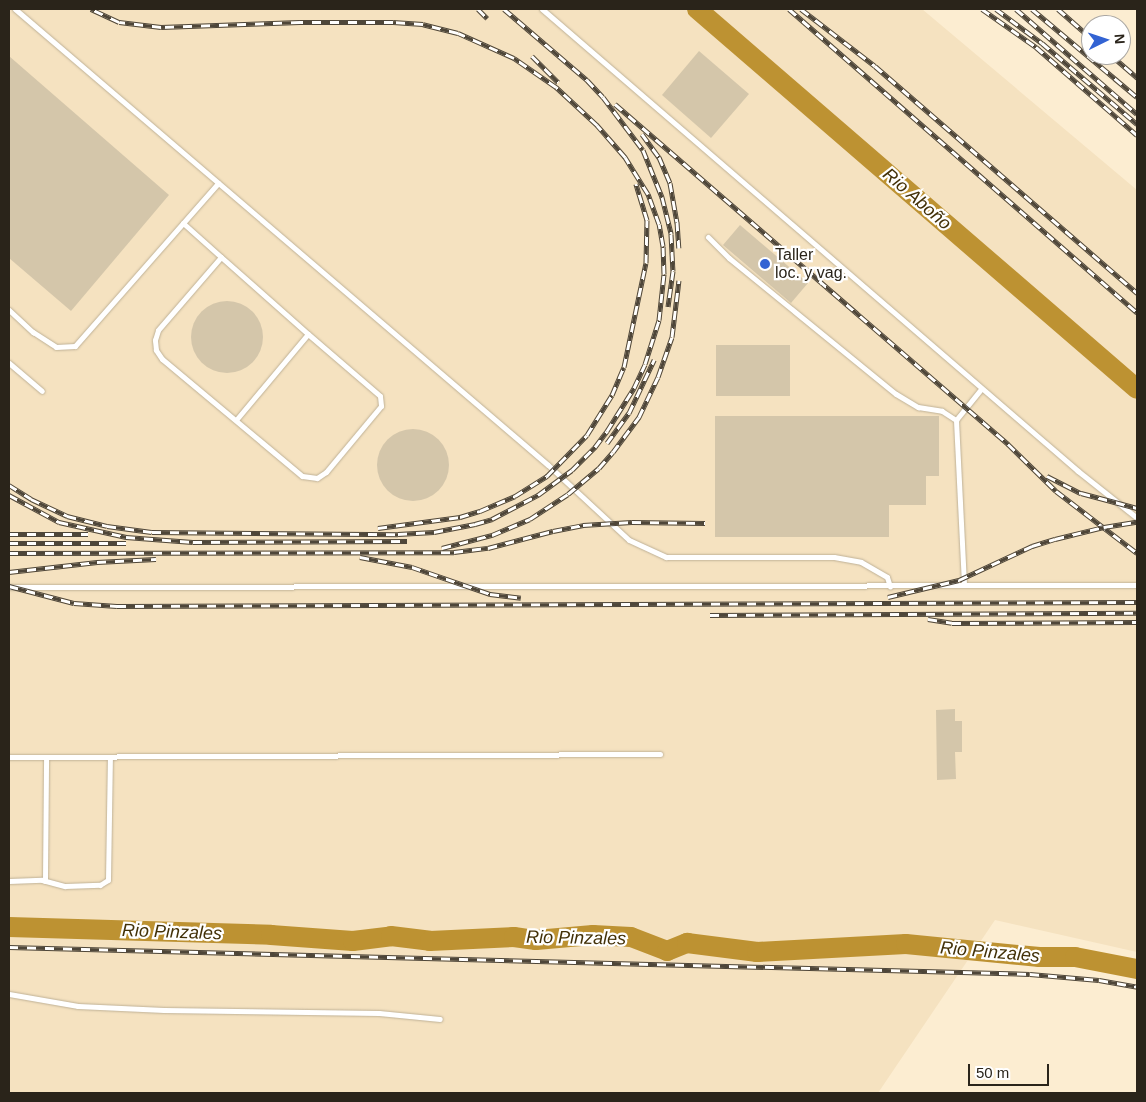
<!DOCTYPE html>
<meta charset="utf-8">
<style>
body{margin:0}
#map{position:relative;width:1146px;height:1102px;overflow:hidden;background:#fcedd1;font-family:Helvetica,sans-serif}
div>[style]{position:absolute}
.built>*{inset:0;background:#f5e2c0}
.river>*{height:20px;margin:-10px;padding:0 10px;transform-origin:10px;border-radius:10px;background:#bd9232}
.building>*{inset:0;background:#d4c6aa}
.round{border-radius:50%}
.roads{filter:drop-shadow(0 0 1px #bfb196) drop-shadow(0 0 1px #bfb196)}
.service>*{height:5px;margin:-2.5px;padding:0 2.5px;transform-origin:2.5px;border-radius:2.5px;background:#fff}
.rail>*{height:5px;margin-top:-2.5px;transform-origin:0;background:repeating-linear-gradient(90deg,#fff 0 9px,#4e4639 0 18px);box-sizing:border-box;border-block:1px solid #4e4639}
.dots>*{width:14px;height:14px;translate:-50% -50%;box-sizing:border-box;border:2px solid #fff;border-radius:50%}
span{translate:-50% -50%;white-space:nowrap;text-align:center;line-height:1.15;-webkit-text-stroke:4.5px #fff;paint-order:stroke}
.poi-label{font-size:16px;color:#2a241a}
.left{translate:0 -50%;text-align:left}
.water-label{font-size:18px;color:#433108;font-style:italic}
.frame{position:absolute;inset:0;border:10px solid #2a241a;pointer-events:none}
.north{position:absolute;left:1081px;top:15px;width:50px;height:50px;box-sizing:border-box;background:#fff;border:1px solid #aaa7a3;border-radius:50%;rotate:86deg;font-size:14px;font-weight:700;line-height:20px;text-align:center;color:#2a241a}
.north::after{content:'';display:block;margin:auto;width:18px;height:22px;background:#3363d3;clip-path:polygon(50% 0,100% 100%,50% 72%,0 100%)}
.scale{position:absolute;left:968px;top:1064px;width:81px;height:22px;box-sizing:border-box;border:2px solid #2a241a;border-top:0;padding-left:6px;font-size:15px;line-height:18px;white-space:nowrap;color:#2a241a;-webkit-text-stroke:4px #fff;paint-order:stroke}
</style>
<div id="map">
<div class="built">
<div style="clip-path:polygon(9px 9px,922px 9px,1137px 190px,1137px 952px,995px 920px,878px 1093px,9px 1093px)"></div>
</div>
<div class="river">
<div style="left:697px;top:9px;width:581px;rotate:40.82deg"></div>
<div style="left:9px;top:927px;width:262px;rotate:1.7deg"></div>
<div style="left:271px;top:935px;width:82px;rotate:4.2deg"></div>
<div style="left:353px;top:941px;width:38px;rotate:-7deg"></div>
<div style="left:391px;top:936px;width:39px;rotate:7deg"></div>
<div style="left:430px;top:941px;width:84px;rotate:-2.7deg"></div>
<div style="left:514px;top:937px;width:22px;rotate:8deg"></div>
<div style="left:536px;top:940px;width:57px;rotate:-5deg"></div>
<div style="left:593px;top:935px;width:38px;rotate:3deg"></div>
<div style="left:631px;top:937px;width:39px;rotate:21deg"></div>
<div style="left:667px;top:951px;width:22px;rotate:-22deg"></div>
<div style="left:687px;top:943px;width:71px;rotate:7.3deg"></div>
<div style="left:757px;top:952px;width:149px;rotate:-3.1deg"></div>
<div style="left:906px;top:944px;width:134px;rotate:5.6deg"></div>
<div style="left:1039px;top:957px;width:36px"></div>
<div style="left:1075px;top:957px;width:63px;rotate:11deg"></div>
</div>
<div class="building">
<div style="clip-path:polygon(699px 51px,749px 94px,711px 138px,662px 95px)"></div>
<div style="clip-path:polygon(9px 56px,169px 195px,71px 311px,9px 258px)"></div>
<div style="clip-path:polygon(740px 225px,808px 283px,791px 303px,723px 245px)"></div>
<div class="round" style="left:191px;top:301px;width:72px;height:72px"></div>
<div style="clip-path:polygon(716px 345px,790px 345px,790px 396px,716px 396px)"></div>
<div style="clip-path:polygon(715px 416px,939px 416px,939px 476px,926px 476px,926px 505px,889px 505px,889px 537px,715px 537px)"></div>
<div class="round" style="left:377px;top:429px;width:72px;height:72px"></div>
<div style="clip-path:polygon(955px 709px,955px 721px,962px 721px,962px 752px,955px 752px,956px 779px,937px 780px,936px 710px)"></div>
</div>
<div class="roads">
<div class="service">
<div style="left:15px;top:9px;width:701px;rotate:40.55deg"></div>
<div style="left:548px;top:465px;width:110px;rotate:42.8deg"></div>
<div style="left:629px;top:540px;width:41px;rotate:24.7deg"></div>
<div style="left:666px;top:557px;width:168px"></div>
<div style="left:834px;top:557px;width:27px;rotate:10deg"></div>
<div style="left:861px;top:562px;width:30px;rotate:30deg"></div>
<div style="left:887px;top:577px;width:10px;rotate:73deg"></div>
<div style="left:542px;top:9px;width:708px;rotate:40.76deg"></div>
<div style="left:1078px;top:471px;width:75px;rotate:38.5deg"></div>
<div style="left:183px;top:223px;width:51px;rotate:41.8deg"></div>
<div style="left:221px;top:257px;width:116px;rotate:41.5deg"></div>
<div style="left:308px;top:334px;width:95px;rotate:40.7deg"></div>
<div style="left:380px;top:396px;width:10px;rotate:84deg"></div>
<div style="left:381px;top:406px;width:86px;rotate:129.8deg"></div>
<div style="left:326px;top:472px;width:11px;rotate:146deg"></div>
<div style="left:317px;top:478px;width:15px;rotate:-172deg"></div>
<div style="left:302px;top:476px;width:182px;rotate:-140.1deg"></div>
<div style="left:162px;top:359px;width:11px;rotate:-124deg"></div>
<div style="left:156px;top:350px;width:10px;rotate:-96deg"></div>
<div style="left:155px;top:340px;width:10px;rotate:-73deg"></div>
<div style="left:158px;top:330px;width:96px;rotate:-49.2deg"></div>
<div style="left:708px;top:237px;width:30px;rotate:45deg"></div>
<div style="left:729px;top:258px;width:215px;rotate:39.2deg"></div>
<div style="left:896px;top:394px;width:26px;rotate:31deg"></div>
<div style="left:918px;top:407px;width:24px;rotate:9deg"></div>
<div style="left:942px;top:411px;width:17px;rotate:33deg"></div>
<div style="left:9px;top:310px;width:33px;rotate:43deg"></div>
<div style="left:33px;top:332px;width:27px;rotate:33deg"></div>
<div style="left:56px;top:347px;width:19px;rotate:-3deg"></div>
<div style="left:75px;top:346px;width:217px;rotate:-48.7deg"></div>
<div style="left:9px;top:363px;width:43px;rotate:40.3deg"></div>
<div style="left:236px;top:420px;width:112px;rotate:-50.1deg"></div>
<div style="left:964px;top:584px;width:164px;rotate:-92.8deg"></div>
<div style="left:956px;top:420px;width:40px;rotate:-51deg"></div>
<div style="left:9px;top:587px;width:1128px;rotate:-0.1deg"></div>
<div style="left:9px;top:757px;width:651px;rotate:-0.26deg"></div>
<div style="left:9px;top:881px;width:33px;rotate:-2deg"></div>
<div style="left:42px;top:880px;width:24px;rotate:15deg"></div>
<div style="left:65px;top:886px;width:35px;rotate:-2deg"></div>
<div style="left:100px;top:885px;width:9px;rotate:-32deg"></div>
<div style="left:108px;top:880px;width:123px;rotate:-89.1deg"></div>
<div style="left:45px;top:881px;width:124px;rotate:-89.5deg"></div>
<div style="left:9px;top:994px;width:70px;rotate:9.9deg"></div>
<div style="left:78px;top:1006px;width:86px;rotate:2.7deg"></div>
<div style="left:164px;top:1010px;width:215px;rotate:0.8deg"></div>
<div style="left:379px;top:1013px;width:61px;rotate:5.6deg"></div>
</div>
</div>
<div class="rail">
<div style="left:478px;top:9px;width:13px;rotate:45deg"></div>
<div style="left:504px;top:9px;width:109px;rotate:40.5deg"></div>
<div style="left:587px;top:80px;width:23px;rotate:47deg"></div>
<div style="left:603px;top:97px;width:66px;rotate:53deg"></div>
<div style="left:643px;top:150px;width:51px;rotate:68deg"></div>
<div style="left:662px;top:197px;width:38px;rotate:76deg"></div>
<div style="left:671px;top:234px;width:37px;rotate:87deg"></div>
<div style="left:673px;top:271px;width:36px;rotate:98deg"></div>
<div style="left:789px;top:9px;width:462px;rotate:41.1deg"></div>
<div style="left:801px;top:9px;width:93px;rotate:37.6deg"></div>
<div style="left:875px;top:66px;width:347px;rotate:40.9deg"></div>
<div style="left:982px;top:9px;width:66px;rotate:35.1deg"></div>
<div style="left:1036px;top:47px;width:134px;rotate:41.1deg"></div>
<div style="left:996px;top:9px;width:57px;rotate:36.5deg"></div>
<div style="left:1042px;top:43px;width:125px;rotate:40.5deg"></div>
<div style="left:1016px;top:9px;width:160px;rotate:41deg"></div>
<div style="left:1032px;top:9px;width:137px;rotate:40deg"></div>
<div style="left:1058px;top:9px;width:44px;rotate:41.3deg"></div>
<div style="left:1111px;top:55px;width:35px;rotate:41deg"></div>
<div style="left:532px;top:56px;width:37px;rotate:45deg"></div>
<div style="left:615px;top:104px;width:520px;rotate:40.86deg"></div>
<div style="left:1008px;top:444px;width:67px;rotate:44.4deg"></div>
<div style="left:1056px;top:491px;width:102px;rotate:37.4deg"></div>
<div style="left:642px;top:134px;width:29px;rotate:54deg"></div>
<div style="left:659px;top:157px;width:28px;rotate:67deg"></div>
<div style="left:670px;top:183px;width:40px;rotate:80deg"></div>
<div style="left:677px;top:222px;width:26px;rotate:86deg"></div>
<div style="left:607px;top:443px;width:37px;rotate:-54deg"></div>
<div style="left:629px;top:413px;width:59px;rotate:-64.7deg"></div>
<div style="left:1047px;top:476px;width:38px;rotate:27deg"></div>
<div style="left:1081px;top:493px;width:58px;rotate:15deg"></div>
<div style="left:9px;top:485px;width:26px;rotate:32deg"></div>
<div style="left:31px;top:499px;width:40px;rotate:25deg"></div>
<div style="left:67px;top:516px;width:41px;rotate:14deg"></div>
<div style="left:107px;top:526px;width:45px;rotate:7.6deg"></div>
<div style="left:152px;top:532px;width:246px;rotate:0.5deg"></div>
<div style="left:398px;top:534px;width:36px;rotate:-3deg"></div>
<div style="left:434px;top:532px;width:42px;rotate:-11deg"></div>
<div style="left:475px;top:524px;width:18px;rotate:-16deg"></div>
<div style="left:492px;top:519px;width:52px;rotate:-27.6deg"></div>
<div style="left:538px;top:495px;width:42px;rotate:-36.3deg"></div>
<div style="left:572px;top:470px;width:33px;rotate:-45deg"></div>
<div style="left:595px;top:447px;width:20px;rotate:-53deg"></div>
<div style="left:607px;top:431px;width:51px;rotate:-57.9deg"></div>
<div style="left:634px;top:388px;width:26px;rotate:-65deg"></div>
<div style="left:645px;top:364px;width:46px;rotate:-72.3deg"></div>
<div style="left:659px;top:320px;width:46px;rotate:-83.8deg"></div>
<div style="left:664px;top:274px;width:28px;rotate:-92deg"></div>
<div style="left:663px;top:246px;width:22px;rotate:-100deg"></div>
<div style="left:659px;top:224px;width:32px;rotate:-110deg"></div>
<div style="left:648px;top:194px;width:44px;rotate:-121.9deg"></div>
<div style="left:625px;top:157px;width:43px;rotate:-131.2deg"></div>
<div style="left:597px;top:125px;width:56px;rotate:-137.2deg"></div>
<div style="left:556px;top:87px;width:51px;rotate:-145.4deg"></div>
<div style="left:514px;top:58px;width:61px;rotate:-155.9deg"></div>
<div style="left:458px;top:33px;width:36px;rotate:-166deg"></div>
<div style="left:423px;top:24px;width:30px;rotate:-176deg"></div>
<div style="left:393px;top:22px;width:93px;rotate:180deg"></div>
<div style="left:300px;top:22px;width:139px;rotate:177.9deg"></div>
<div style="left:161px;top:27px;width:42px;rotate:-173.2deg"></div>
<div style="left:119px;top:22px;width:31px;rotate:-155deg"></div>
<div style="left:9px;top:495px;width:57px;rotate:28.4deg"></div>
<div style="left:59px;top:522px;width:69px;rotate:12.6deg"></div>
<div style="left:126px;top:537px;width:67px;rotate:4.3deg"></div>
<div style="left:193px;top:542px;width:214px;rotate:-0.3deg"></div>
<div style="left:378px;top:528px;width:83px;rotate:-7.6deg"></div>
<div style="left:460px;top:517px;width:21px;rotate:-17deg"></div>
<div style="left:480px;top:511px;width:38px;rotate:-23deg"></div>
<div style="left:515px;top:496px;width:38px;rotate:-32deg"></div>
<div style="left:547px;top:476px;width:57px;rotate:-45.7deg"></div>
<div style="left:587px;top:435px;width:47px;rotate:-58deg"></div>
<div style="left:612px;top:395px;width:30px;rotate:-67deg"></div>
<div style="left:624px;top:367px;width:106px;rotate:-78.1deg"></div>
<div style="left:646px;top:263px;width:43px;rotate:-88.7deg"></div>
<div style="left:647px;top:220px;width:38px;rotate:-107deg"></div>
<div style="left:9px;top:534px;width:79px"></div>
<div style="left:9px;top:543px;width:117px"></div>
<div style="left:442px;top:548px;width:52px;rotate:-14.6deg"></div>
<div style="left:492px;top:535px;width:41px;rotate:-22.8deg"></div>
<div style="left:530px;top:519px;width:45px;rotate:-33.3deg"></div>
<div style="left:568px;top:494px;width:40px;rotate:-40deg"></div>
<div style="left:599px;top:468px;width:21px;rotate:-49deg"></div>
<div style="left:613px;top:452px;width:44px;rotate:-53.4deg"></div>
<div style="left:639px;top:417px;width:44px;rotate:-64.6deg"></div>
<div style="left:658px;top:377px;width:42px;rotate:-70.7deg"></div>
<div style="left:672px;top:337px;width:57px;rotate:-83deg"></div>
<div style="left:9px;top:553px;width:445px;rotate:-0.1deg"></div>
<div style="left:454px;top:552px;width:34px;rotate:-7deg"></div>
<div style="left:488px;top:548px;width:67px;rotate:-14.7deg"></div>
<div style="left:553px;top:531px;width:31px;rotate:-11deg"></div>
<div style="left:583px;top:525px;width:49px;rotate:-3.5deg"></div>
<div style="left:632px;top:522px;width:73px;rotate:0.8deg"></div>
<div style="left:360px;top:557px;width:53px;rotate:10.9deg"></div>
<div style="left:412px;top:567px;width:83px;rotate:19.1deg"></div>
<div style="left:490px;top:594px;width:31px;rotate:7deg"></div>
<div style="left:9px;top:572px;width:89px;rotate:-6.5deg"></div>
<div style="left:97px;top:562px;width:59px;rotate:-2.9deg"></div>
<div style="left:9px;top:586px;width:67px;rotate:14.7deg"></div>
<div style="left:74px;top:603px;width:43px;rotate:4deg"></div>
<div style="left:117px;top:606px;width:1020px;rotate:-0.22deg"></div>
<div style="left:888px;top:597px;width:73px;rotate:-13.5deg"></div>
<div style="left:959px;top:580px;width:81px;rotate:-25deg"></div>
<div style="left:1032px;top:546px;width:24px;rotate:-17deg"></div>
<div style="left:1055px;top:539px;width:50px;rotate:-13.8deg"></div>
<div style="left:1104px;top:527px;width:33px;rotate:-9deg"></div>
<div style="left:710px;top:615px;width:427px;rotate:-0.3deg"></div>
<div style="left:928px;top:619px;width:24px;rotate:9deg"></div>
<div style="left:952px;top:623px;width:185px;rotate:-0.3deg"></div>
<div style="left:9px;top:947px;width:1021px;rotate:1.51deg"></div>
<div style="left:1030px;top:974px;width:69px;rotate:5deg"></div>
<div style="left:1099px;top:980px;width:39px;rotate:10deg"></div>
</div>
<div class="dots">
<div style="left:765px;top:264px;background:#3363d3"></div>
</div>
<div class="poi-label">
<span class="left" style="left:775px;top:264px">Taller<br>loc. y vag.</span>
</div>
<div class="water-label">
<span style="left:917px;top:199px;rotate:41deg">Rio Aboño</span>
<span style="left:172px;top:932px;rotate:2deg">Rio Pinzales</span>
<span style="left:576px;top:938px;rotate:1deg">Rio Pinzales</span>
<span style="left:990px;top:952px;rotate:5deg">Rio Pinzales</span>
</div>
<div class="frame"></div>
<div class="north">N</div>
<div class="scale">50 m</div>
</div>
